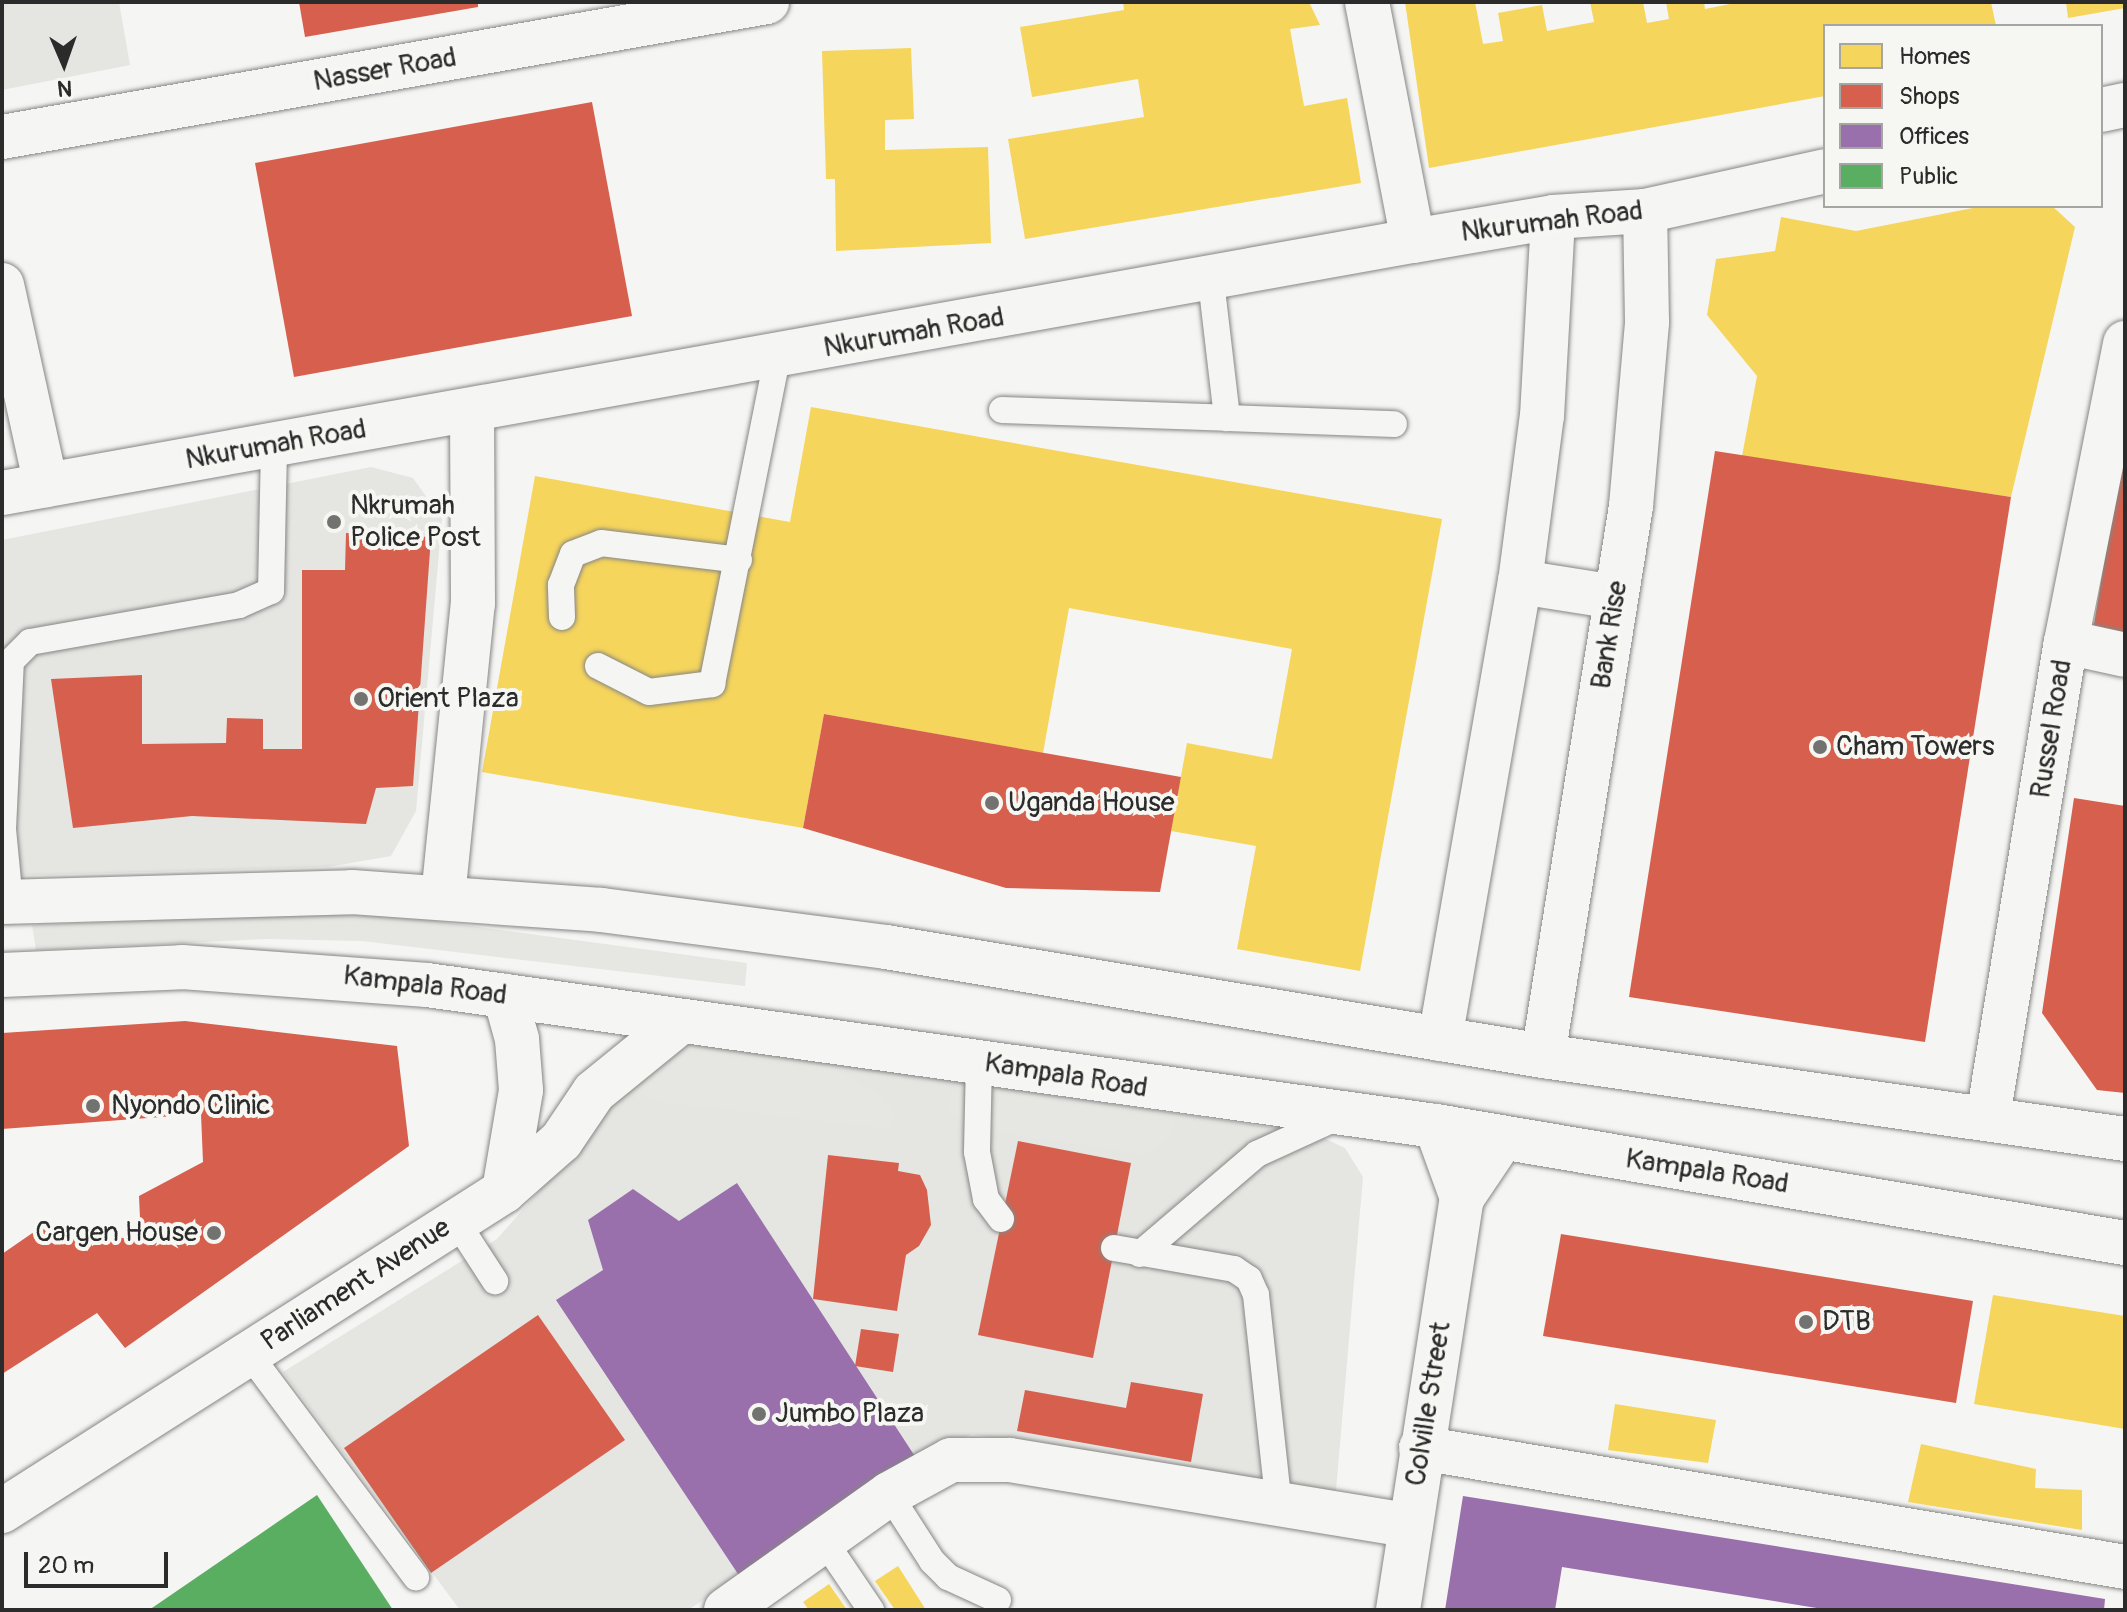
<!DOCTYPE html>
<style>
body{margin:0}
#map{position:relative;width:2127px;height:1612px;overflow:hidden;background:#f5f5f3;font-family:Pangolin,sans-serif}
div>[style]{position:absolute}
.built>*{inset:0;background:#e5e5e2}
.green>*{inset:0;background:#e6e6e2}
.homes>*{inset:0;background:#f6d55c}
.shops>*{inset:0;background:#d6604d}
.offices>*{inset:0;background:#9970ab}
.public>*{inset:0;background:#5aae61}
.roads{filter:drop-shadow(0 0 2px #868685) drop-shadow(0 0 2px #868685)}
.lane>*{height:26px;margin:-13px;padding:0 13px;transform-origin:13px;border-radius:13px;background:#f5f5f3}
.street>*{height:44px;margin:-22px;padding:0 22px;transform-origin:22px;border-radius:22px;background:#f5f5f3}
.secondary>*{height:44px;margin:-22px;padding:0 22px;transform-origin:22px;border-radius:22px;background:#f5f5f3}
.primary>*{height:44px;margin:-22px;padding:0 22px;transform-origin:22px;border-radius:22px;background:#f5f5f3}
.dots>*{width:22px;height:22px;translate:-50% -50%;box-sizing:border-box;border:4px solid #f6f6f2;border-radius:50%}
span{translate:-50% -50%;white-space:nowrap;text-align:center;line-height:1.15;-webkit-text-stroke:8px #f6f6f2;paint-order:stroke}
.street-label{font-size:28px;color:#2b2b2b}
.poi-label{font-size:28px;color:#2b2b2b}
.left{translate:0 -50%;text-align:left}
.right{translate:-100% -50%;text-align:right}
.frame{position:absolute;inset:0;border:4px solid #2b2b2b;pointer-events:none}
.legend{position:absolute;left:1823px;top:24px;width:280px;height:184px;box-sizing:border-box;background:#f6f6f2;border:2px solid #a5a5a2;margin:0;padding:10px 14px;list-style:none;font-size:24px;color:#2b2b2b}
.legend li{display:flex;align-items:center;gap:16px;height:40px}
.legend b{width:40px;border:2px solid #a5a5a2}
.north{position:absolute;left:24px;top:24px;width:80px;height:80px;-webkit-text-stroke:6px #f6f6f2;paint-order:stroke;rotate:178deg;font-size:22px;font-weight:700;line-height:32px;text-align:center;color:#2b2b2b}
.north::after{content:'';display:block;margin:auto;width:28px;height:36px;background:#2b2b2b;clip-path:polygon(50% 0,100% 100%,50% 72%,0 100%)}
.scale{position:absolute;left:24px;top:1552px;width:144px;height:36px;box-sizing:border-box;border:4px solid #2b2b2b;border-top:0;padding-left:10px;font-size:24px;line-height:28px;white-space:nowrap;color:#2b2b2b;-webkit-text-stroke:6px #f6f6f2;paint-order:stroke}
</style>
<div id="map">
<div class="built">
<div style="clip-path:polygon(2px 2px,119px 2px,130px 65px,2px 90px)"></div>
<div style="clip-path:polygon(371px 467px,413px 478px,442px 519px,416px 811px,391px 856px,328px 867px,2px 876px,2px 540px)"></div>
<div style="clip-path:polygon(652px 1036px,1315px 1134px,1345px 1148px,1363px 1177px,1335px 1502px,972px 1434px,918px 1461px,688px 1610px,460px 1610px,283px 1372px,497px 1239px,549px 1180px)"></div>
</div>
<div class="green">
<div style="clip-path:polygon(301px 914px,397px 916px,747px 963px,745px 986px,362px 941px,267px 939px,36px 950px,32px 925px)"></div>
<div style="clip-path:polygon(652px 1036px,826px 1062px,883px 1098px,894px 1115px,887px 1129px,656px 1102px,631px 1091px,623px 1072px)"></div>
<div style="clip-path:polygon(965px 1087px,1163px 1116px,1174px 1121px,1171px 1136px,1147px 1155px,969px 1128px,949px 1107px,950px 1094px)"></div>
</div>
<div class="homes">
<div style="clip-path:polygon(1123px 2px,1309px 2px,1320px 25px,1290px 29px,1304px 106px,1347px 98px,1361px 183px,1025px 239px,1008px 139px,1144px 117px,1138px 79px,1032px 97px,1020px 27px,1124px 10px)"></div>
<div style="clip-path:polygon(1405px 2px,1475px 2px,1483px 44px,1503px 41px,1498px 13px,1542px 5px,1547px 31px,1594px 22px,1590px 2px,1643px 2px,1647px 23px,1669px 19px,1666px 2px,1704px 2px,1705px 9px,1740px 2px,1991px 2px,1996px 26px,1825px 26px,1825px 96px,1429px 168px)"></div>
<div style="clip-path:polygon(2066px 2px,2125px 2px,2125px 8px,2068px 18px)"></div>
<div style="clip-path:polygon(911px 48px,914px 119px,885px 120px,885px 150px,988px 147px,991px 243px,836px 251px,835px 179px,826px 179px,822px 51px)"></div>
<div style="clip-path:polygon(1983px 206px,2052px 206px,2075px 227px,2011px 497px,1742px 456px,1757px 376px,1707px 315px,1716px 259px,1775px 251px,1781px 217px,1856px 231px)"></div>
<div style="clip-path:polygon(811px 407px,1442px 519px,1360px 971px,1237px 949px,1256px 846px,1171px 831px,1187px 743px,1272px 759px,1292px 649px,1069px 608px,1043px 753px,824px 714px,803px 828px,482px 772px,535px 476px,790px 522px)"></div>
<div style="clip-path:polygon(1993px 1295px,2125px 1316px,2125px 1429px,1974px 1404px)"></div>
<div style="clip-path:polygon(1615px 1404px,1716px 1420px,1708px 1463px,1608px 1450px)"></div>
<div style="clip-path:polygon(1921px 1444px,2036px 1469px,2035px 1488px,2082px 1490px,2082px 1530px,1908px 1502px)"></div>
<div style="clip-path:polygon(898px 1566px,926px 1610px,895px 1610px,875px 1581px)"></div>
<div style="clip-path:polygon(829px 1584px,847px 1610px,809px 1610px,803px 1602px)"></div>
</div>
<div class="shops">
<div style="clip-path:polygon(299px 2px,478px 2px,478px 7px,305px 37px)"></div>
<div style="clip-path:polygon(592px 102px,632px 316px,294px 377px,255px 163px)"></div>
<div style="clip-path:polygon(2123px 448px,2125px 448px,2125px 636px,2093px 630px)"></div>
<div style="clip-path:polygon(1715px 451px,2011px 497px,1925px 1042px,1629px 997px)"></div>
<div style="clip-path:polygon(346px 533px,431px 537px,413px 786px,376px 788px,366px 824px,192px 816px,73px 828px,51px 679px,142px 675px,142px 744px,226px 743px,227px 718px,263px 719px,263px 749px,302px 749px,302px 570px,345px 570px)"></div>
<div style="clip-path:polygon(824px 714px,1181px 777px,1160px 892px,1006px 888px,803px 828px)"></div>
<div style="clip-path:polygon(2074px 798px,2125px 806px,2125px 1093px,2097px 1090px,2042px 1013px)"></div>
<div style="clip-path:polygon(185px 1021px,397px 1046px,409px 1146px,125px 1348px,97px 1313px,2px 1374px,2px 1254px,44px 1225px,141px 1241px,139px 1196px,203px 1162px,201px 1114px,2px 1129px,2px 1033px)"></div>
<div style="clip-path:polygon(1018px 1141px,1131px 1163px,1093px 1358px,978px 1335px)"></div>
<div style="clip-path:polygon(828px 1155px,899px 1163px,898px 1171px,920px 1175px,927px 1190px,931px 1225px,919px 1246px,906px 1255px,897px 1311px,813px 1299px)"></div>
<div style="clip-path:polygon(1561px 1234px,1973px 1301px,1956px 1403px,1543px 1336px)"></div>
<div style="clip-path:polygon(538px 1315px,625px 1440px,431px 1573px,344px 1448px)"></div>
<div style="clip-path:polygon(861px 1329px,899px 1334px,893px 1372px,855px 1366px)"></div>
<div style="clip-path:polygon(1131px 1382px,1203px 1394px,1191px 1462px,1017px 1431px,1025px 1390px,1126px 1408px)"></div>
</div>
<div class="offices">
<div style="clip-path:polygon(737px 1183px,918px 1461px,740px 1577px,556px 1300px,603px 1270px,588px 1220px,633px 1189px,679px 1221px)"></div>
<div style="clip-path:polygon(1463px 1496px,2105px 1599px,2104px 1610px,1829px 1610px,1562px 1567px,1555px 1610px,1445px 1610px)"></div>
</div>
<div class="public">
<div style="clip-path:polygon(317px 1495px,393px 1610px,149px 1610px)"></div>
</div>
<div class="roads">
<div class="lane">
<div style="left:1211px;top:281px;width:138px;rotate:83.3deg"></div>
<div style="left:1227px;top:418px;width:167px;rotate:2.1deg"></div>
<div style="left:1002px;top:410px;width:225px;rotate:2deg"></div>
<div style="left:562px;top:617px;width:32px;rotate:-92deg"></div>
<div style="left:561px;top:585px;width:33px;rotate:-69deg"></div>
<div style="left:573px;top:554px;width:30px;rotate:-21deg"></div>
<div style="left:601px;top:543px;width:139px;rotate:7deg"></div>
<div style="left:598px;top:666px;width:57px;rotate:27deg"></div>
<div style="left:649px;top:692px;width:64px;rotate:-7.2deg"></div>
<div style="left:712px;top:684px;width:332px;rotate:-78.7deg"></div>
<div style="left:10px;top:902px;width:73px;rotate:-95.5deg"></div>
<div style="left:3px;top:829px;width:168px;rotate:-87.3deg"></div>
<div style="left:11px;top:661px;width:27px;rotate:-45deg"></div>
<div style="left:30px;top:642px;width:212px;rotate:-10deg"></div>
<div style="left:239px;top:605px;width:35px;rotate:-24deg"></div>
<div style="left:271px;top:591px;width:146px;rotate:-88.8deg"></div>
<div style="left:979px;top:1062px;width:90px;rotate:91.3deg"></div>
<div style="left:977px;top:1152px;width:48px;rotate:79.2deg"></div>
<div style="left:986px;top:1199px;width:25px;rotate:53deg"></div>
<div style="left:456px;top:1221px;width:72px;rotate:57deg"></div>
<div style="left:1114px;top:1248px;width:122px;rotate:9.9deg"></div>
<div style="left:1234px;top:1269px;width:18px;rotate:34deg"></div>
<div style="left:1249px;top:1279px;width:17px;rotate:66deg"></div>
<div style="left:1256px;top:1295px;width:214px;rotate:83.8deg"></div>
<div style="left:1140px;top:1254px;width:154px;rotate:-40.5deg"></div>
<div style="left:1257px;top:1154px;width:91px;rotate:-24.6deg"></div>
<div style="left:249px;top:1354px;width:279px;rotate:53.2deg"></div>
<div style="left:889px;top:1494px;width:80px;rotate:57.3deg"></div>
<div style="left:932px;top:1561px;width:23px;rotate:45deg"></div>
<div style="left:948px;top:1577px;width:55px;rotate:24.7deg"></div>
<div style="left:823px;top:1539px;width:86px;rotate:55.9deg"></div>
</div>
<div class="street">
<div style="left:1367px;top:2px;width:243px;rotate:79.1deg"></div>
<div style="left:2px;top:285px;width:205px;rotate:77.6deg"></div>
<div style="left:1520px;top:582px;width:97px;rotate:8.9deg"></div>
<div style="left:2066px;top:642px;width:60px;rotate:12.4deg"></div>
<div style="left:1440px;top:1039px;width:464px;rotate:-80.1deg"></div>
<div style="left:1520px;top:582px;width:167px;rotate:-82.5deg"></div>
<div style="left:1542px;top:416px;width:199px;rotate:-86.8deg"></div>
<div style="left:1543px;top:1056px;width:557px;rotate:-80.91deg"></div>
<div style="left:1631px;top:506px;width:185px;rotate:-85deg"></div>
<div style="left:1647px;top:322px;width:111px;rotate:-91deg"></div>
<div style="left:1988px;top:1117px;width:481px;rotate:-80.7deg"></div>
<div style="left:2066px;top:642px;width:305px;rotate:-78.8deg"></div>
<div style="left:1436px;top:1126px;width:77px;rotate:70.1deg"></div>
<div style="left:504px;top:1191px;width:102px;rotate:-80.4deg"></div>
<div style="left:521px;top:1090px;width:51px;rotate:-94.5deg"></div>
<div style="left:517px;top:1039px;width:45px;rotate:-105.6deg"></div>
<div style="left:1421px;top:1448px;width:714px;rotate:9.59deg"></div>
<div style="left:2px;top:1511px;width:595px;rotate:-32.52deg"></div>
<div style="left:504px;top:1191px;width:76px;rotate:-41.3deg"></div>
<div style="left:561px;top:1141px;width:59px;rotate:-56deg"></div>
<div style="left:594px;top:1092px;width:109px;rotate:-39.1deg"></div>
<div style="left:726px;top:1610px;width:200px;rotate:-35.4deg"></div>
<div style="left:889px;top:1494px;width:71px;rotate:-28.7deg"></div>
<div style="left:951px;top:1460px;width:59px"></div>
<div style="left:1010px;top:1460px;width:406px;rotate:9.3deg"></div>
<div style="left:1398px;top:1610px;width:417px;rotate:-81.2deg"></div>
<div style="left:1462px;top:1198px;width:70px;rotate:-56.1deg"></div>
</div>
<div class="secondary">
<div style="left:2101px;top:110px;width:25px;rotate:-12deg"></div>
<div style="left:2px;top:137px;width:777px;rotate:-10.01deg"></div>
<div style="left:2px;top:493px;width:1433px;rotate:-10.13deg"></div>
<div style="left:1413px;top:241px;width:142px;rotate:-9.7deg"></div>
<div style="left:1553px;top:217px;width:92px;rotate:-3.7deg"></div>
<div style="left:1645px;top:211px;width:184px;rotate:-12.5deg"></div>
<div style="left:443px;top:897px;width:295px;rotate:-84.2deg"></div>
<div style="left:473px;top:604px;width:193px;rotate:-90.3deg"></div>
</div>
<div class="primary">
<div style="left:2px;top:902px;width:350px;rotate:-1.6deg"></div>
<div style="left:352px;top:892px;width:250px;rotate:4.1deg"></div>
<div style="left:601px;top:910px;width:287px;rotate:7.4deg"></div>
<div style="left:886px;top:947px;width:666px;rotate:9.42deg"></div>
<div style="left:1543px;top:1056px;width:588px;rotate:8.12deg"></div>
<div style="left:2px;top:975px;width:180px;rotate:-2.5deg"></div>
<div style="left:182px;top:967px;width:246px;rotate:4.2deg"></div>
<div style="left:427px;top:985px;width:1019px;rotate:7.96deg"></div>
<div style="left:1436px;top:1126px;width:699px;rotate:9.64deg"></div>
</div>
</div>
<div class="dots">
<div style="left:334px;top:522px;background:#727271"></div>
<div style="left:361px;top:699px;background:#727271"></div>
<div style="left:1820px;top:747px;background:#727271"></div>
<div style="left:992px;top:803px;background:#727271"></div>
<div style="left:93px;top:1106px;background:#727271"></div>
<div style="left:214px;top:1233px;background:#727271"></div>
<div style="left:1806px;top:1322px;background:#727271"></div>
<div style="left:759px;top:1414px;background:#727271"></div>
</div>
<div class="street-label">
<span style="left:385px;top:70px;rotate:-10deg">Nasser Road</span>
<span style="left:1552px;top:222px;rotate:-7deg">Nkurumah Road</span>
<span style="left:914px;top:333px;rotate:-10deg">Nkurumah Road</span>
<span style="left:276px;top:445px;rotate:-10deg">Nkurumah Road</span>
<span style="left:1610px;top:635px;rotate:-81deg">Bank Rise</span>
<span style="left:2052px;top:729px;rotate:-81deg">Russel Road</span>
<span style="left:425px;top:986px;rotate:7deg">Kampala Road</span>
<span style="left:1066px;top:1076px;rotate:9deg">Kampala Road</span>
<span style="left:1707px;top:1172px;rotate:9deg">Kampala Road</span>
<span style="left:356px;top:1285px;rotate:-33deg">Parliament Avenue</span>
<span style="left:1429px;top:1404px;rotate:-81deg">Colville Street</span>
</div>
<div class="poi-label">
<span class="left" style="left:350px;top:522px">Nkrumah<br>Police Post</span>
<span class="left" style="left:377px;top:699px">Orient Plaza</span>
<span class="left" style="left:1836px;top:747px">Cham Towers</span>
<span class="left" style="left:1008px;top:803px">Uganda House</span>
<span class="left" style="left:111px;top:1106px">Nyondo Clinic</span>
<span class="right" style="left:198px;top:1233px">Cargen House</span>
<span class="left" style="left:1822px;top:1322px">DTB</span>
<span class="left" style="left:775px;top:1414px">Jumbo Plaza</span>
</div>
<div class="frame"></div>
<ul class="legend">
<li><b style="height:22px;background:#f6d55c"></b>Homes</li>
<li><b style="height:22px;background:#d6604d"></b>Shops</li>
<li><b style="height:22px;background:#9970ab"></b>Offices</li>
<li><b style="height:22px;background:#5aae61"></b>Public</li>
</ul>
<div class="north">N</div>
<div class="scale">20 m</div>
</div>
